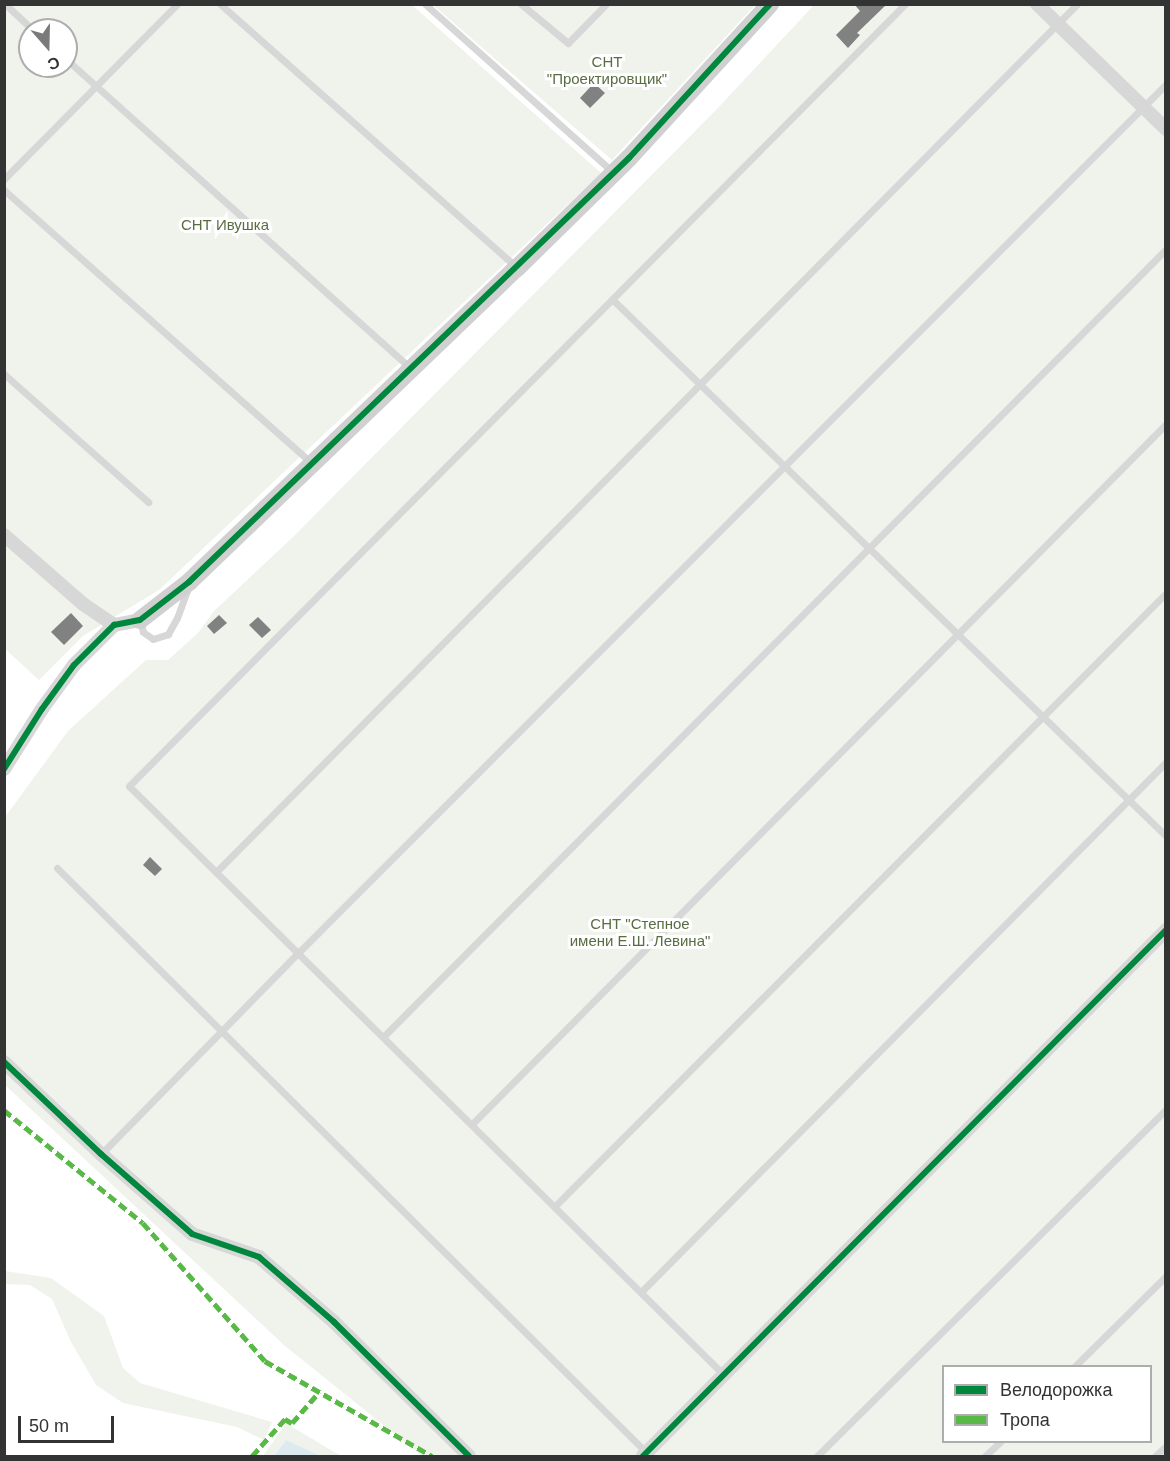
<!DOCTYPE html>
<meta charset="utf-8">
<style>
body{margin:0}
#map{position:relative;width:1170px;height:1461px;overflow:hidden;background:#fff;font-family:Helvetica,sans-serif}
div>[style]{position:absolute}
.green>*{inset:0;background:#f0f3ec}
.water>*{inset:0;background:#ddeaf0}
.building>*{inset:0;background:#818181}
.lane>*{height:7px;margin:-3.5px;padding:0 3.5px;transform-origin:3.5px;border-radius:3.5px;background:#d7d7d7}
.street>*{height:14px;margin:-7px;padding:0 7px;transform-origin:7px;border-radius:7px;background:#d7d7d7}
.secondary>*{height:18px;margin:-9px;padding:0 9px;transform-origin:9px;border-radius:9px;background:#d0d0d0}
.quiet>*{height:4.5px;margin-top:-2.25px;transform-origin:0;background:repeating-linear-gradient(90deg,#58b947 0 9px,transparent 0 13.5px)}
.cycleway>*{height:6px;margin:-3px;padding:0 3px;transform-origin:3px;border-radius:3px;background:#00873e}
span{translate:-50% -50%;white-space:nowrap;text-align:center;line-height:1.15;-webkit-text-stroke:6px #fff;paint-order:stroke}
.park-label{font-size:15px;color:#596d42}
.frame{position:absolute;inset:0;border:6px solid #333;pointer-events:none}
.legend{position:absolute;left:942px;top:1365px;width:210px;height:78px;box-sizing:border-box;background:#fff;border:2px solid #adadad;margin:0;padding:8px 10px;list-style:none;font-size:18px;color:#333}
.legend li{display:flex;align-items:center;gap:12px;height:30px}
.legend b{width:30px;border:2px solid #adadad}
.north{position:absolute;left:18px;top:18px;width:60px;height:60px;box-sizing:border-box;background:#fff;border:2px solid #adadad;border-radius:50%;rotate:160deg;font-size:16px;font-weight:700;line-height:24px;text-align:center;color:#333}
.north::after{content:'';display:block;margin:auto;width:21px;height:27px;background:#7a7a7a;clip-path:polygon(50% 0,100% 100%,50% 72%,0 100%)}
.scale{position:absolute;left:18px;top:1416px;width:96px;height:27px;box-sizing:border-box;border:3px solid #333;border-top:0;padding-left:8px;font-size:18px;line-height:21px;white-space:nowrap;color:#333;-webkit-text-stroke:4px #fff;paint-order:stroke}
</style>
<div id="map">
<div class="green">
<div style="clip-path:polygon(evenodd,4px 5px,412px 5px,601px 173px,159px 590px,83px 636px,39px 680px,4px 648px,4px 5px,30px 30px,66px 30px,66px 66px,30px 66px,30px 30px)"></div>
<div style="clip-path:polygon(433px 5px,755px 5px,612px 160px)"></div>
<div style="clip-path:polygon(evenodd,814px 5px,1165px 5px,1165px 1456px,422px 1456px,285px 1346px,5px 1085px,5px 817px,68px 731px,146px 660px,168px 660px,198px 633px,214px 611px,293px 537px,715px 111px,814px 5px,944px 1366px,1150px 1366px,1150px 1442px,944px 1442px,944px 1366px)"></div>
<div style="clip-path:polygon(5px 1271px,51px 1278px,104px 1316px,123px 1368px,140px 1383px,272px 1422px,264px 1440px,237px 1427px,123px 1403px,96px 1385px,71px 1342px,52px 1299px,30px 1285px,5px 1284px)"></div>
<div style="clip-path:polygon(286px 1423px,334px 1452px,343px 1456px,321px 1456px,286px 1440px,274px 1456px,263px 1456px)"></div>
</div>
<div class="water">
<div style="clip-path:polygon(286px 1440px,321px 1456px,274px 1456px)"></div>
</div>
<div class="building">
<div style="clip-path:polygon(854px 4px,887px 4px,857px 33px,860px 35px,848px 48px,836px 35px,860px 11px)"></div>
<div style="clip-path:polygon(594px 83px,605px 93px,590px 108px,580px 98px)"></div>
<div style="clip-path:polygon(71px 613px,83px 626px,64px 645px,51px 632px)"></div>
<div style="clip-path:polygon(219px 615px,227px 623px,214px 634px,207px 626px)"></div>
<div style="clip-path:polygon(258px 617px,271px 630px,262px 638px,249px 625px)"></div>
<div style="clip-path:polygon(150px 857px,162px 869px,155px 876px,143px 865px)"></div>
</div>
<div class="lane">
<div style="left:5px;top:4px;width:38px;rotate:43deg"></div>
<div style="left:220px;top:4px;width:395px;rotate:41.6deg"></div>
<div style="left:425px;top:4px;width:251px;rotate:41.8deg"></div>
<div style="left:521px;top:4px;width:61px;rotate:39.7deg"></div>
<div style="left:568px;top:43px;width:54px;rotate:-45.7deg"></div>
<div style="left:66px;top:59px;width:462px;rotate:41.9deg"></div>
<div style="left:4px;top:179px;width:246px;rotate:-45.3deg"></div>
<div style="left:4px;top:190px;width:411px;rotate:41.6deg"></div>
<div style="left:612px;top:299px;width:772px;rotate:44.11deg"></div>
<div style="left:4px;top:374px;width:193px;rotate:41.6deg"></div>
<div style="left:140px;top:620px;width:12px;rotate:76deg"></div>
<div style="left:143px;top:632px;width:12px;rotate:35deg"></div>
<div style="left:153px;top:639px;width:16px;rotate:-18deg"></div>
<div style="left:168px;top:634px;width:18px;rotate:-61deg"></div>
<div style="left:177px;top:618px;width:32px;rotate:-70deg"></div>
<div style="left:57px;top:868px;width:831px;rotate:44.76deg"></div>
<div style="left:217px;top:871px;width:1221px;rotate:-45.23deg"></div>
<div style="left:384px;top:1036px;width:1109px;rotate:-45.18deg"></div>
<div style="left:472px;top:1124px;width:986px;rotate:-45.25deg"></div>
<div style="left:101px;top:1154px;width:283px;rotate:-45.6deg"></div>
<div style="left:299px;top:952px;width:1227px;rotate:-45.03deg"></div>
<div style="left:555px;top:1206px;width:865px;rotate:-45.09deg"></div>
<div style="left:641px;top:1292px;width:746px;rotate:-45.27deg"></div>
<div style="left:1075px;top:1366px;width:128px;rotate:-44.7deg"></div>
<div style="left:724px;top:1375px;width:837px;rotate:-135.29deg"></div>
<div style="left:129px;top:786px;width:1102px;rotate:-45.22deg"></div>
<div style="left:817px;top:1456px;width:492px;rotate:-44.8deg"></div>
<div style="left:985px;top:1456px;width:21px;rotate:-43deg"></div>
<div style="left:1155px;top:1456px;width:15px;rotate:-42deg"></div>
</div>
<div class="street">
<div style="left:1037px;top:4px;width:180px;rotate:44.1deg"></div>
<div style="left:4px;top:535px;width:105px;rotate:41.1deg"></div>
<div style="left:83px;top:604px;width:37px;rotate:34deg"></div>
<div style="left:4px;top:769px;width:71px;rotate:-57.7deg"></div>
<div style="left:42px;top:709px;width:54px;rotate:-54deg"></div>
<div style="left:74px;top:665px;width:57px;rotate:-45deg"></div>
<div style="left:114px;top:625px;width:26px;rotate:-11deg"></div>
<div style="left:4px;top:1062px;width:134px;rotate:43.5deg"></div>
<div style="left:101px;top:1154px;width:121px;rotate:41.3deg"></div>
<div style="left:192px;top:1234px;width:71px;rotate:18.9deg"></div>
<div style="left:259px;top:1257px;width:99px;rotate:40.9deg"></div>
<div style="left:334px;top:1322px;width:190px;rotate:44.8deg"></div>
<div style="left:643px;top:1456px;width:742px;rotate:-45.16deg"></div>
</div>
<div class="secondary">
<div style="left:140px;top:620px;width:62px;rotate:-37.8deg"></div>
<div style="left:189px;top:582px;width:454px;rotate:-43.8deg"></div>
<div style="left:517px;top:268px;width:157px;rotate:-44.5deg"></div>
<div style="left:629px;top:158px;width:209px;rotate:-47.5deg"></div>
</div>
<div class="quiet">
<div style="left:4px;top:1110px;width:179px;rotate:39.1deg"></div>
<div style="left:143px;top:1223px;width:184px;rotate:48.5deg"></div>
<div style="left:265px;top:1361px;width:192px;rotate:29.6deg"></div>
<div style="left:252px;top:1456px;width:50px;rotate:-48.3deg"></div>
<div style="left:285px;top:1419px;width:8px;rotate:30deg"></div>
<div style="left:292px;top:1423px;width:41px;rotate:-48.9deg"></div>
</div>
<div class="cycleway">
<div style="left:4px;top:769px;width:71px;rotate:-57.7deg"></div>
<div style="left:42px;top:709px;width:54px;rotate:-54deg"></div>
<div style="left:74px;top:665px;width:57px;rotate:-45deg"></div>
<div style="left:114px;top:625px;width:26px;rotate:-11deg"></div>
<div style="left:140px;top:620px;width:62px;rotate:-37.8deg"></div>
<div style="left:189px;top:582px;width:611px;rotate:-43.94deg"></div>
<div style="left:629px;top:158px;width:209px;rotate:-47.5deg"></div>
<div style="left:4px;top:1062px;width:134px;rotate:43.5deg"></div>
<div style="left:101px;top:1154px;width:121px;rotate:41.3deg"></div>
<div style="left:192px;top:1234px;width:71px;rotate:18.9deg"></div>
<div style="left:259px;top:1257px;width:99px;rotate:40.9deg"></div>
<div style="left:334px;top:1322px;width:190px;rotate:44.8deg"></div>
<div style="left:643px;top:1456px;width:742px;rotate:-45.16deg"></div>
</div>
<div class="park-label">
<span style="left:607px;top:70px">СНТ<br>"Проектировщик"</span>
<span style="left:225px;top:225px">СНТ Ивушка</span>
<span style="left:640px;top:932px">СНТ "Степное<br>имени Е.Ш. Левина"</span>
</div>
<div class="frame"></div>
<ul class="legend">
<li><b style="height:8px;background:#00873e"></b>Велодорожка</li>
<li><b style="height:8px;background:#58b947"></b>Тропа</li>
</ul>
<div class="north">С</div>
<div class="scale">50 m</div>
</div>
